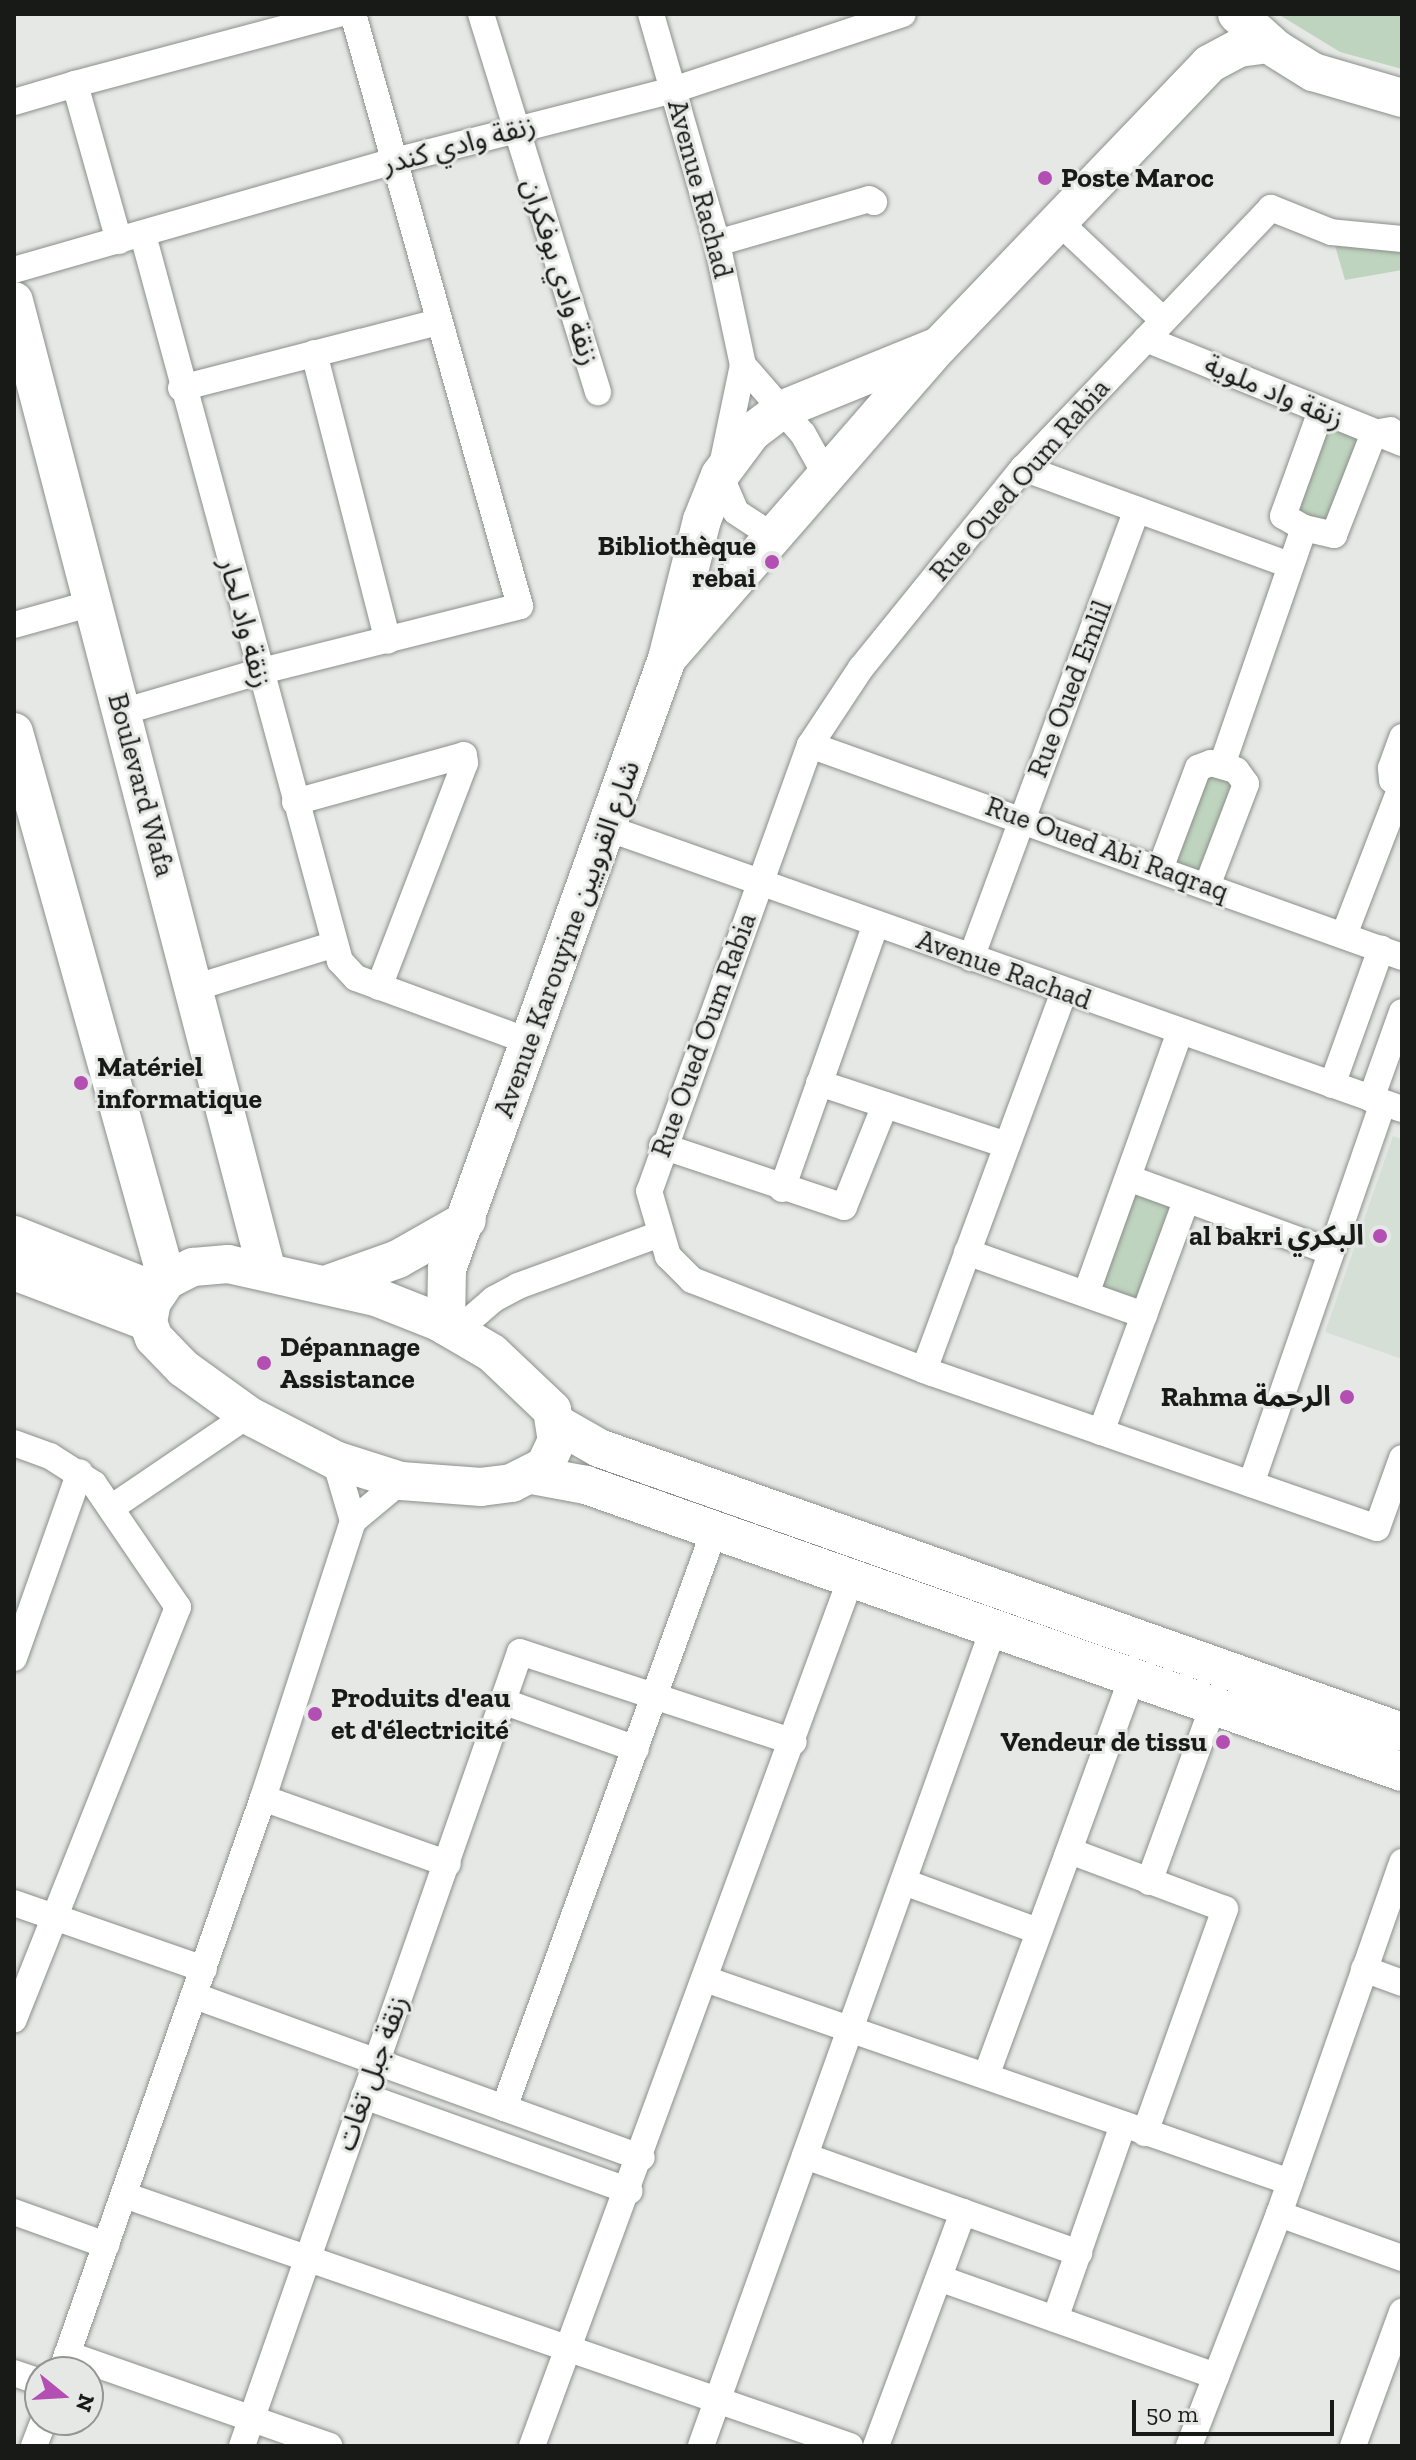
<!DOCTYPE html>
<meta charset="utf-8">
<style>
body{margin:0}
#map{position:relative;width:1416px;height:2460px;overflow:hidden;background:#e5e8e5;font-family:"Zilla Slab","Noto Sans Arabic",serif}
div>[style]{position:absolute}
.built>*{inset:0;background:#d6dfd6}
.green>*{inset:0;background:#bed4be}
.roads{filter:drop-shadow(0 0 2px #8b8f8b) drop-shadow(0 0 2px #8b8f8b)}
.street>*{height:26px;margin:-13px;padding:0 13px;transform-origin:13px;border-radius:13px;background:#fff}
.secondary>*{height:38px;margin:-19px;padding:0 19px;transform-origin:19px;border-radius:19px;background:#fff}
.dots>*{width:22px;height:22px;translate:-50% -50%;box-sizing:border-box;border:4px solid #e5e8e5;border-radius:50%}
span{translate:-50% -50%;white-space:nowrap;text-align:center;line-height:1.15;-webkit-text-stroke:6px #e5e8e5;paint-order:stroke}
.street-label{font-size:28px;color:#181a18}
.poi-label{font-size:28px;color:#181a18;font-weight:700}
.left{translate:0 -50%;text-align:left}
.right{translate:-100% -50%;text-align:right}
.frame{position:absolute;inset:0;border:16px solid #181a18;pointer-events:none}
.north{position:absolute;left:24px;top:2356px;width:80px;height:80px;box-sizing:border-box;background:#e5e8e5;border:2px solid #939693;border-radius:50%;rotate:108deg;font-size:22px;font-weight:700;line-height:32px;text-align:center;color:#181a18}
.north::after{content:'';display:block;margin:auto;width:28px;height:36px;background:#b34eb3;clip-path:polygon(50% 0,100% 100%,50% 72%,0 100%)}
.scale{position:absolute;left:1132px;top:2400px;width:202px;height:36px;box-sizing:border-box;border:4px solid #181a18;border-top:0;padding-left:10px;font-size:24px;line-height:28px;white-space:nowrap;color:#181a18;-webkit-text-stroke:6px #e5e8e5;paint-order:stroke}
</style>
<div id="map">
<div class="built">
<div style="clip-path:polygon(1393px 1136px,1402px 1139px,1402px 1359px,1325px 1332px)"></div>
</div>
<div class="green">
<div style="clip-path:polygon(1278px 14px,1402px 14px,1402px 69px,1340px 52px)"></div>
<div style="clip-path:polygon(1331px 232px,1402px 243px,1402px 270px,1345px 280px)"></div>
<div style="clip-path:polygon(1321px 411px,1373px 433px,1324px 535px,1285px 522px)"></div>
<div style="clip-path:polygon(1198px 768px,1242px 773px,1207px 886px,1160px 869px)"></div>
<div style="clip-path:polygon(1128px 1178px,1186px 1201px,1144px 1315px,1086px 1294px)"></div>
</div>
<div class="roads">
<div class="street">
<div style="left:481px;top:14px;width:396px;rotate:72.8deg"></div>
<div style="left:651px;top:14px;width:238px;rotate:73.9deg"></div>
<div style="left:717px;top:243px;width:125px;rotate:78deg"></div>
<div style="left:743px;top:365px;width:112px;rotate:101.8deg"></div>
<div style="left:720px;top:475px;width:40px;rotate:66.6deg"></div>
<div style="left:736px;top:512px;width:45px;rotate:33.3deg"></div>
<div style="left:14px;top:102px;width:64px;rotate:-16.4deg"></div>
<div style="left:1058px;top:221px;width:144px;rotate:43.3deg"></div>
<div style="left:143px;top:235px;width:752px;rotate:74.82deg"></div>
<div style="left:340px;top:961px;width:23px;rotate:47deg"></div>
<div style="left:356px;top:978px;width:186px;rotate:20.1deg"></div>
<div style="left:1402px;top:239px;width:71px;rotate:-174.4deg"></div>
<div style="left:1331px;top:232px;width:65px;rotate:-158.2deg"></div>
<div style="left:1271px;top:208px;width:359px;rotate:133.6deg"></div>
<div style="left:1023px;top:468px;width:257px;rotate:129deg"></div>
<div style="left:861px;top:668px;width:92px;rotate:123.5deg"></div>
<div style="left:810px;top:745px;width:474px;rotate:109.8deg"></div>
<div style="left:649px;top:1191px;width:68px;rotate:73.7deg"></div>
<div style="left:668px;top:1256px;width:34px;rotate:45deg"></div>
<div style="left:692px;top:1280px;width:257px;rotate:21.2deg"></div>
<div style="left:932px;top:1373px;width:471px;rotate:19.2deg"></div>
<div style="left:1377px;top:1528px;width:74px;rotate:-70.3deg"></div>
<div style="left:119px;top:241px;width:163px;rotate:-105.7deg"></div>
<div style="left:75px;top:84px;width:273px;rotate:-14.9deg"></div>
<div style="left:717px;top:243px;width:158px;rotate:-16.1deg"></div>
<div style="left:869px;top:199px;width:6px;rotate:31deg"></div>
<div style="left:14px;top:270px;width:396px;rotate:-16deg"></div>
<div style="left:395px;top:161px;width:287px;rotate:-14.3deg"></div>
<div style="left:673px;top:90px;width:242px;rotate:-18.3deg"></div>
<div style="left:1146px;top:339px;width:276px;rotate:22.1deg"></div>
<div style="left:314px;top:353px;width:297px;rotate:75.6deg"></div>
<div style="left:743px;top:365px;width:91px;rotate:49deg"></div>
<div style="left:803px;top:434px;width:49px;rotate:60.8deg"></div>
<div style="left:181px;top:388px;width:265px;rotate:-14.4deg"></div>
<div style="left:1023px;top:468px;width:284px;rotate:20deg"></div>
<div style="left:1304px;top:528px;width:31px;rotate:13deg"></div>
<div style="left:1334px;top:535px;width:110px;rotate:-68.6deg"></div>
<div style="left:1374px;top:433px;width:17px;rotate:-10deg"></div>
<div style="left:14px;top:625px;width:82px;rotate:-15.6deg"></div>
<div style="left:122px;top:712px;width:142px;rotate:-16.4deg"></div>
<div style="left:258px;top:672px;width:270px;rotate:-14.1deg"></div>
<div style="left:520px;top:606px;width:615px;rotate:-105.75deg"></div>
<div style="left:810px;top:745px;width:629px;rotate:19.7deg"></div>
<div style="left:1222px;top:765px;width:251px;rotate:-70.9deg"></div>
<div style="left:1304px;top:528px;width:24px;rotate:-150deg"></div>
<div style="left:1283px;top:516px;width:112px;rotate:-70.1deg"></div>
<div style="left:1400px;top:785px;width:9px;rotate:-148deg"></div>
<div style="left:1392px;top:780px;width:12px;rotate:-95deg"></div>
<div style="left:1391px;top:768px;width:33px;rotate:-70deg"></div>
<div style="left:295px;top:802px;width:175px;rotate:-15.5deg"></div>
<div style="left:464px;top:755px;width:8px;rotate:83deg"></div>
<div style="left:465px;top:763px;width:240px;rotate:111deg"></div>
<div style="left:607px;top:828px;width:843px;rotate:19.47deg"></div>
<div style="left:1160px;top:869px;width:108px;rotate:-69.4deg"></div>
<div style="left:1198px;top:768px;width:14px;rotate:-21deg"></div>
<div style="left:1211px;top:763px;width:26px;rotate:16deg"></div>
<div style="left:1236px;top:770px;width:17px;rotate:54deg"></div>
<div style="left:1246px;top:784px;width:109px;rotate:110.9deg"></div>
<div style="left:1344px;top:935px;width:161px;rotate:-68.9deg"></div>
<div style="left:971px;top:958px;width:478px;rotate:-69.7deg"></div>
<div style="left:194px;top:988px;width:145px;rotate:-17.3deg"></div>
<div style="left:819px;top:1083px;width:198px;rotate:18.3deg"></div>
<div style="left:1332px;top:1085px;width:145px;rotate:-70.2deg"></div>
<div style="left:1371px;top:1099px;width:92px;rotate:-70.4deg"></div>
<div style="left:662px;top:1146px;width:192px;rotate:18.5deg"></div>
<div style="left:844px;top:1207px;width:110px;rotate:-68.1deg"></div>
<div style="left:1128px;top:1178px;width:216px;rotate:20deg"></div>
<div style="left:782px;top:1189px;width:281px;rotate:-70.5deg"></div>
<div style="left:967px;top:1252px;width:188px;rotate:19.6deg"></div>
<div style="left:1086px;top:1294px;width:278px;rotate:-70.3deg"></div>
<div style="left:457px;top:1331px;width:49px;rotate:-40.9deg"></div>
<div style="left:494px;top:1299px;width:27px;rotate:-28deg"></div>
<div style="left:518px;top:1286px;width:151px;rotate:-20.1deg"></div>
<div style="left:924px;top:1370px;width:404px;rotate:-69.7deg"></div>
<div style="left:1101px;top:1432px;width:246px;rotate:-69.8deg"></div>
<div style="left:14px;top:1443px;width:38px;rotate:20deg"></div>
<div style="left:50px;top:1456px;width:52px;rotate:32.5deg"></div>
<div style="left:94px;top:1484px;width:149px;rotate:55.7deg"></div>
<div style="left:178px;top:1607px;width:444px;rotate:111.7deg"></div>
<div style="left:335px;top:1460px;width:64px;rotate:73.6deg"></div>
<div style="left:1251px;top:1484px;width:403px;rotate:-70.9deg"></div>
<div style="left:114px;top:1506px;width:162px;rotate:-34.2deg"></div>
<div style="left:14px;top:1658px;width:197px;rotate:-70.5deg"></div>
<div style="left:505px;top:1702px;width:139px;rotate:19.7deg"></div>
<div style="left:263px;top:1798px;width:196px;rotate:19.6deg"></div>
<div style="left:1068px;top:1853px;width:186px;rotate:-69.9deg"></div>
<div style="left:904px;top:1882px;width:143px;rotate:20.1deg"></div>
<div style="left:1149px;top:1882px;width:187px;rotate:-70deg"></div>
<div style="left:14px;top:1903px;width:201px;rotate:19.2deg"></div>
<div style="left:1364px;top:1969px;width:40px;rotate:20.2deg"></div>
<div style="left:708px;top:1980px;width:616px;rotate:19.14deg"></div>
<div style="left:195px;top:1996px;width:475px;rotate:19.9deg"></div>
<div style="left:986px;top:2076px;width:234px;rotate:-69.8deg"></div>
<div style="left:1067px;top:1856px;width:9px;rotate:-21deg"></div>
<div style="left:1075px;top:1853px;width:160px;rotate:20.5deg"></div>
<div style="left:1225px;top:1909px;width:238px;rotate:109.7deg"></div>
<div style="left:364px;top:2096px;width:282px;rotate:19.7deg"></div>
<div style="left:504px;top:2108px;width:616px;rotate:-69.98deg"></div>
<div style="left:805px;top:2156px;width:291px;rotate:19.5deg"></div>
<div style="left:124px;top:2195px;width:768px;rotate:19.07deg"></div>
<div style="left:14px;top:2212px;width:98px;rotate:19.7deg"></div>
<div style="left:1279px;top:2214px;width:131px;rotate:19.7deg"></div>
<div style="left:939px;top:2278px;width:294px;rotate:19.5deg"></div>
<div style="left:1055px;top:2319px;width:206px;rotate:-70.7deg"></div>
<div style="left:67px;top:2354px;width:278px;rotate:19.3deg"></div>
<div style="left:61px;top:2372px;width:609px;rotate:-70.61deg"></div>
<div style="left:263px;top:1798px;width:291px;rotate:-72deg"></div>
<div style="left:353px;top:1521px;width:62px;rotate:-39.8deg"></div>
<div style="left:14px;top:2373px;width:28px;rotate:19deg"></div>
<div style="left:34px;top:2446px;width:28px;rotate:-69deg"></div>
<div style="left:242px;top:2446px;width:841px;rotate:-70.7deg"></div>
<div style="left:520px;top:1652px;width:288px;rotate:18.2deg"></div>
<div style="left:532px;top:2446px;width:925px;rotate:-69.82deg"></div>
<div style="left:701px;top:2446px;width:870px;rotate:-70.32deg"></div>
<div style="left:876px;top:2446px;width:250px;rotate:-69.6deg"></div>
<div style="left:1189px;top:2446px;width:249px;rotate:-68.8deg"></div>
<div style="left:1279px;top:2214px;width:373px;rotate:-70.7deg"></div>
<div style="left:1353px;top:2446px;width:143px;rotate:-69.9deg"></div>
</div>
<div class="secondary">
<div style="left:1237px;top:14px;width:52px;rotate:41.9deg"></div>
<div style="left:1276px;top:49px;width:44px;rotate:31.9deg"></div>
<div style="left:1313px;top:72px;width:93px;rotate:16.3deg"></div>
<div style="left:14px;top:301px;width:999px;rotate:75.39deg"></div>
<div style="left:671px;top:654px;width:408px;rotate:-49deg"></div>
<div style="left:939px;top:346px;width:390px;rotate:-46.2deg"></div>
<div style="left:1209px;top:64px;width:34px;rotate:-28deg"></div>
<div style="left:1239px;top:48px;width:30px;rotate:-8deg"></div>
<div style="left:14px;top:732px;width:569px;rotate:74.4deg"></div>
<div style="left:14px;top:1235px;width:155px;rotate:21.6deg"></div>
<div style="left:228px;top:1264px;width:152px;rotate:12.6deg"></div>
<div style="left:376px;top:1297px;width:68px;rotate:21.6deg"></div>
<div style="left:439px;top:1322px;width:61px;rotate:30.3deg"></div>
<div style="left:492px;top:1353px;width:83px;rotate:43.5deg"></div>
<div style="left:552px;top:1410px;width:30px;rotate:81deg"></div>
<div style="left:557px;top:1440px;width:29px;rotate:115deg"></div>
<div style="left:545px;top:1466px;width:37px;rotate:153deg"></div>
<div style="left:512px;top:1483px;width:31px;rotate:173deg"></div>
<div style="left:481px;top:1487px;width:80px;rotate:-175.7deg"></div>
<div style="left:401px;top:1481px;width:69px;rotate:-162.3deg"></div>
<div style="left:335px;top:1460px;width:98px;rotate:-152.7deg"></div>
<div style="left:248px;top:1415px;width:80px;rotate:-144.1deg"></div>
<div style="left:183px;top:1368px;width:42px;rotate:-134deg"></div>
<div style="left:154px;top:1338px;width:17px;rotate:-111deg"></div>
<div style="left:148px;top:1322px;width:20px;rotate:-79deg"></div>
<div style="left:152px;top:1302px;width:27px;rotate:-56deg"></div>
<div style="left:167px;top:1280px;width:29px;rotate:-27deg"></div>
<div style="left:193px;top:1267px;width:35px;rotate:-5deg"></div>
<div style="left:14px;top:1271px;width:143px;rotate:20.8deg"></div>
<div style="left:331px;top:1283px;width:71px;rotate:-19.7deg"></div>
<div style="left:398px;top:1259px;width:79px;rotate:-29.5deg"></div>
<div style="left:446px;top:1326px;width:57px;rotate:-89deg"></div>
<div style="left:447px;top:1269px;width:648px;rotate:-70.17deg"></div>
<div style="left:667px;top:659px;width:143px;rotate:-75.9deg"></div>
<div style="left:702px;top:520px;width:48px;rotate:-68.2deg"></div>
<div style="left:720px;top:475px;width:54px;rotate:-53.3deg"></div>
<div style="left:752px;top:432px;width:36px;rotate:-37deg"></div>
<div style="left:781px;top:410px;width:170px;rotate:-22.1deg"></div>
<div style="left:557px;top:1424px;width:48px;rotate:29.7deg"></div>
<div style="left:599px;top:1448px;width:852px;rotate:19.48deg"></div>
<div style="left:532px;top:1475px;width:55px;rotate:10.5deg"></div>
<div style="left:586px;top:1485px;width:865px;rotate:19.38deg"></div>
</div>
</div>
<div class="dots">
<div style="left:1045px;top:178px;background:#b34eb3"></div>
<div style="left:772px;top:562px;background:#b34eb3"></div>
<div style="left:81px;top:1083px;background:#b34eb3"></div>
<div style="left:1380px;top:1236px;background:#b34eb3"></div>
<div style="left:264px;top:1363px;background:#b34eb3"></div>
<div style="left:1347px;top:1397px;background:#b34eb3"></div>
<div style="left:315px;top:1714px;background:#b34eb3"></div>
<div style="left:1223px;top:1742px;background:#b34eb3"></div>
</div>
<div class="street-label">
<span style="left:459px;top:145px;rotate:-15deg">زنقة وادي كندر</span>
<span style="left:700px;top:189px;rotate:75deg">Avenue Rachad</span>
<span style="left:560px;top:272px;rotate:72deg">زنقة وادي بوفكران</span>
<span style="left:1274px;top:392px;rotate:23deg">زنقة واد ملوية</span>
<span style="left:1020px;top:480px;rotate:-49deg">Rue Oued Oum Rabia</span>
<span style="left:245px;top:623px;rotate:75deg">زنقة واد لحار</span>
<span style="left:1070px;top:689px;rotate:-69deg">Rue Oued Emlil</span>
<span style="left:141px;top:785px;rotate:75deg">Boulevard Wafa</span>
<span style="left:1107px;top:849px;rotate:20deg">Rue Oued Abi Raqraq</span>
<span style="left:567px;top:939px;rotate:-70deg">Avenue Karouyine شارع القرويين</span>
<span style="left:1004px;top:970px;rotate:20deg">Avenue Rachad</span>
<span style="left:704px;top:1035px;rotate:-70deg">Rue Oued Oum Rabia</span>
<span style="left:372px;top:2073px;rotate:-70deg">زنقة جبل تغات</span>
</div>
<div class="poi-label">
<span class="left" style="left:1061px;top:178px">Poste Maroc</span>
<span class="right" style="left:756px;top:562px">Bibliothèque<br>rebai</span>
<span class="left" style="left:97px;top:1083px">Matériel<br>informatique</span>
<span class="right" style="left:1364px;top:1236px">al bakri البكري</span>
<span class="left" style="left:280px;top:1363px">Dépannage<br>Assistance</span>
<span class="right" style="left:1331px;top:1397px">Rahma الرحمة</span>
<span class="left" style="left:331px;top:1714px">Produits d'eau<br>et d'électricité</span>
<span class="right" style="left:1207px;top:1742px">Vendeur de tissu</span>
</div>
<div class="frame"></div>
<div class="north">N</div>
<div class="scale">50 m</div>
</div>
